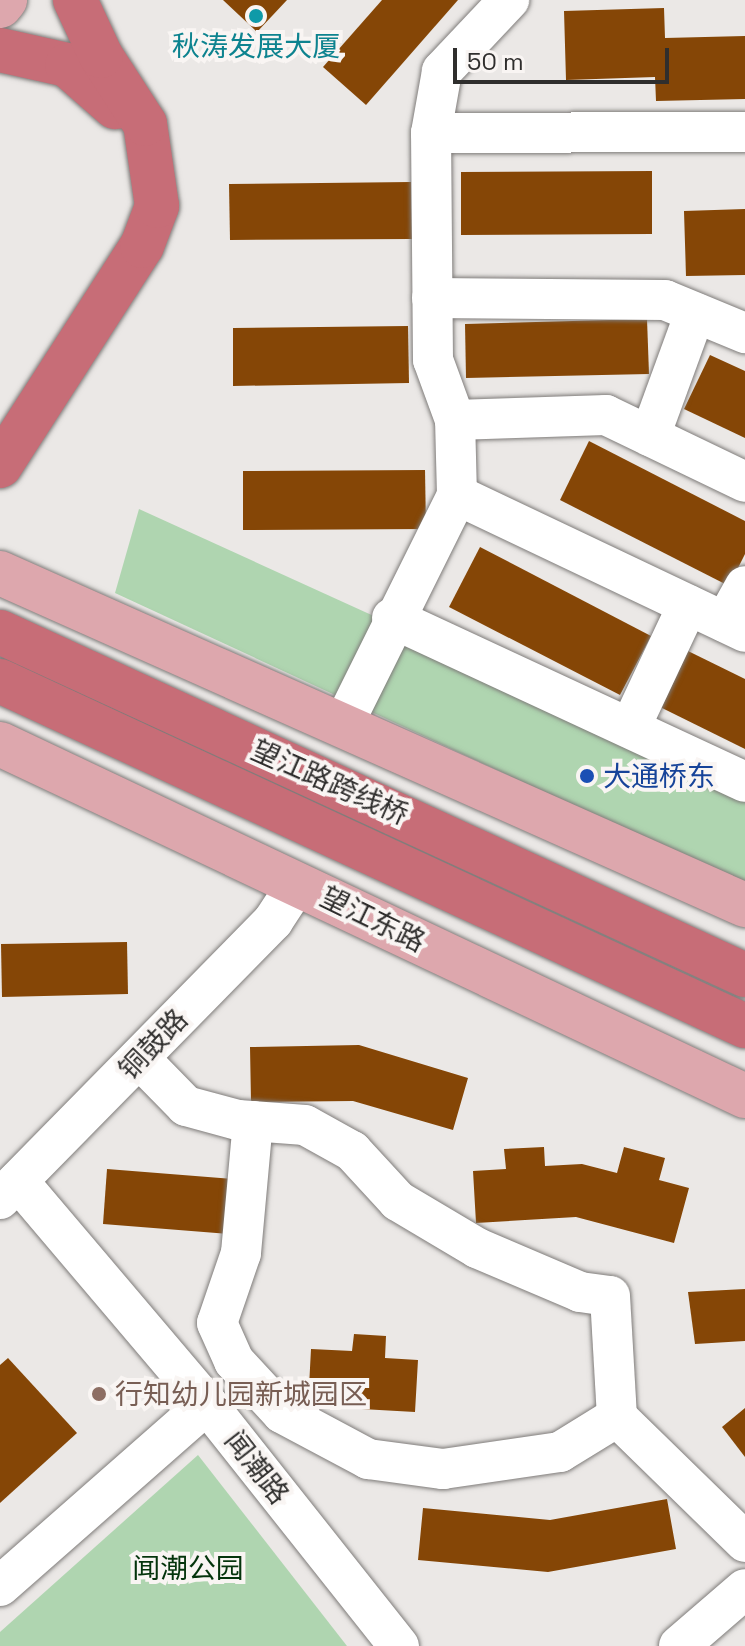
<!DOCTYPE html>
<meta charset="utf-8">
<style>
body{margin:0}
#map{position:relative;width:745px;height:1646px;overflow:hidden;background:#ebe8e6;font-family:"Space Grotesk","Noto Sans SC",sans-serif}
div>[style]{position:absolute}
.green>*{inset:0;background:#afd5b0}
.building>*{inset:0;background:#854606}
.roads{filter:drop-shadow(0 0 2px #7f7c7a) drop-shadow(0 0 2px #7f7c7a)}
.minor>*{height:40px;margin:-20px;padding:0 20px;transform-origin:20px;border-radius:20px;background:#fff}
.major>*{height:44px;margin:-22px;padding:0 22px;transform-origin:22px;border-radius:22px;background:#dda7ad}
.highway>*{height:44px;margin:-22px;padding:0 22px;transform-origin:22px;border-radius:22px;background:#c76d77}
.dots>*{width:22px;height:22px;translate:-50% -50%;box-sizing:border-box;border:4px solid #f9f5f3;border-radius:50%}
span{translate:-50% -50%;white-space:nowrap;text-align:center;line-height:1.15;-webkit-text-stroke:8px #f9f5f3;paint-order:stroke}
.culture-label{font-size:28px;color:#0d838f}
.transit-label{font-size:28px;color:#164399}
.left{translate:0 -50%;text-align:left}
.street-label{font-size:28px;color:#2f2e2d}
.education-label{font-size:28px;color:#785e54}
.park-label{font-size:28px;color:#04340c}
.scale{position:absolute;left:453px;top:48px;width:216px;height:36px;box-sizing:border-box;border:4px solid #2f2e2d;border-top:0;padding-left:10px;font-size:24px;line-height:28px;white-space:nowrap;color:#2f2e2d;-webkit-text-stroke:6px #f9f5f3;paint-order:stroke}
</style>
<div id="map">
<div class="green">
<div style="clip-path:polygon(139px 509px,745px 785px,745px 885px,115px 593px)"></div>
<div style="clip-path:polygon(198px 1455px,347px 1646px,0 1646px,0 1632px)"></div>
</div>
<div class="building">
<div style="clip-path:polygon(223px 0,287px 0,257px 32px)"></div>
<div style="clip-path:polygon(382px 0,458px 0,366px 105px,323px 67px)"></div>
<div style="clip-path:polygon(664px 8px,665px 38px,745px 36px,745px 99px,656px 101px,655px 77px,566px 80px,564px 11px)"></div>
<div style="clip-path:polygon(652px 171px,652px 234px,461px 235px,461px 172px)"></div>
<div style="clip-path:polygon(411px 182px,412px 239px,230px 240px,229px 184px)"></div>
<div style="clip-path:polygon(745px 209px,745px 275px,686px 276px,684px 211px)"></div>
<div style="clip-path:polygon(647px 319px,649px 374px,466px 378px,465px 324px)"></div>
<div style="clip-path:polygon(408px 326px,409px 383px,233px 386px,233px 328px)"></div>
<div style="clip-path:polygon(710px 355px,745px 371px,745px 438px,684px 409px)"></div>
<div style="clip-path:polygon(589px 441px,745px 521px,745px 554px,729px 586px,560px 500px)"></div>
<div style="clip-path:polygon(425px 470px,426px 529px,243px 530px,243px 471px)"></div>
<div style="clip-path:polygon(480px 547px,651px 636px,620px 695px,449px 607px)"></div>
<div style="clip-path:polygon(688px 651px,745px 679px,745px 749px,660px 707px)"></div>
<div style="clip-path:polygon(127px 942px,128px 994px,2px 997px,1px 944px)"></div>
<div style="clip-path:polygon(359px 1045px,468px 1078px,453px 1130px,353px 1101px,251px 1102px,250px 1047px)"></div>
<div style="clip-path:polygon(544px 1147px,545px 1166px,582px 1164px,617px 1173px,624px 1147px,665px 1158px,659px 1180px,689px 1188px,674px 1243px,576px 1217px,476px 1223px,473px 1171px,506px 1169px,504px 1149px)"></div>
<div style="clip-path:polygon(107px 1169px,233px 1179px,229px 1234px,103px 1224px)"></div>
<div style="clip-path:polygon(745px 1289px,745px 1341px,695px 1344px,688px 1292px)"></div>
<div style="clip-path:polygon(354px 1334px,386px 1336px,385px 1358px,418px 1360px,415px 1412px,308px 1406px,311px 1349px,352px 1351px)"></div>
<div style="clip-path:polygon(8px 1358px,77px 1433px,0 1503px,0 1365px)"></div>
<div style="clip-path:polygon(745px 1408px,745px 1457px,722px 1427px)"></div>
<div style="clip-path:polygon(667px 1499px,676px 1549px,548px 1572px,418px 1560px,423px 1508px,550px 1520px)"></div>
</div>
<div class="roads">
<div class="minor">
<div style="left:431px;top:133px;width:314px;rotate:-0.2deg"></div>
<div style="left:432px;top:298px;width:233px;rotate:0.5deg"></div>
<div style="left:665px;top:300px;width:87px;rotate:22.4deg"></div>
<div style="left:455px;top:420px;width:151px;rotate:-1.9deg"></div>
<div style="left:606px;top:415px;width:154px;rotate:25.7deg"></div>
<div style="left:650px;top:436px;width:131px;rotate:-69.9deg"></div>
<div style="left:457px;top:495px;width:319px;rotate:25.4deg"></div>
<div style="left:392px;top:618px;width:389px;rotate:24.9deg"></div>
<div style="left:725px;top:622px;width:41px;rotate:-60.9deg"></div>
<div style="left:343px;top:725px;width:257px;rotate:-63.6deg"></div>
<div style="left:457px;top:495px;width:75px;rotate:-91.5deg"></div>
<div style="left:455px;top:420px;width:64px;rotate:-110.1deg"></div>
<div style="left:433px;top:360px;width:227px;rotate:-90.5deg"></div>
<div style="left:431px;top:133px;width:63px;rotate:-79.9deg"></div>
<div style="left:442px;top:71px;width:98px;rotate:-46.7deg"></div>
<div style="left:630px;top:728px;width:136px;rotate:-64.8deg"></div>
<div style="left:139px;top:1058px;width:67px;rotate:45.6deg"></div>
<div style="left:186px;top:1106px;width:54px;rotate:15.1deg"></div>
<div style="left:238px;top:1120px;width:67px;rotate:4.3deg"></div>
<div style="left:305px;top:1125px;width:54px;rotate:29deg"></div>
<div style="left:352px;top:1151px;width:68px;rotate:47.4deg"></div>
<div style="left:398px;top:1201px;width:92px;rotate:30.7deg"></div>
<div style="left:477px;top:1248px;width:112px;rotate:23.1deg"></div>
<div style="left:580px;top:1292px;width:30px;rotate:8deg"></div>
<div style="left:610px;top:1296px;width:121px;rotate:86.7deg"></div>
<div style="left:617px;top:1417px;width:179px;rotate:44.3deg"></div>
<div style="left:253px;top:1121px;width:133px;rotate:95.2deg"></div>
<div style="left:241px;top:1253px;width:74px;rotate:108.9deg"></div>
<div style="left:217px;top:1323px;width:42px;rotate:65.9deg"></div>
<div style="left:234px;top:1361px;width:71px;rotate:47.3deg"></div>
<div style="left:282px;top:1413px;width:98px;rotate:28.1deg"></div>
<div style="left:368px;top:1459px;width:76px;rotate:7.6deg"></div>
<div style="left:443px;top:1469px;width:118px;rotate:-8.3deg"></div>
<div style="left:560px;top:1452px;width:67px;rotate:-31.6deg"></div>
<div style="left:18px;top:1181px;width:292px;rotate:49.7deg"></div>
<div style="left:207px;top:1404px;width:309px;rotate:51.6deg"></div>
<div style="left:0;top:1199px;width:390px;rotate:-45.5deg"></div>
<div style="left:273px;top:921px;width:45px;rotate:-56.7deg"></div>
<div style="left:0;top:1586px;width:276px;rotate:-41.3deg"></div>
<div style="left:679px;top:1646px;width:87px;rotate:-40.8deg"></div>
</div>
<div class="major">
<div style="left:0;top:6px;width:8px;rotate:-50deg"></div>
<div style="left:0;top:573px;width:816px;rotate:24.02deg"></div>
<div style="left:0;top:744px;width:824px;rotate:25.29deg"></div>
</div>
<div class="highway">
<div style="left:0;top:50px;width:69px;rotate:12.6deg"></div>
<div style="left:67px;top:65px;width:64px;rotate:41.2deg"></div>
<div style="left:0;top:466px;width:262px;rotate:-57.2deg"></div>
<div style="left:142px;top:246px;width:43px;rotate:-69.4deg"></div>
<div style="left:157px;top:206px;width:83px;rotate:-98.3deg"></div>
<div style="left:145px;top:124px;width:81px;rotate:-122.9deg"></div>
<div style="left:101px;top:56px;width:62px;rotate:-114.9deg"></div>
<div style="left:0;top:632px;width:820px;rotate:24.72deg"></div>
<div style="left:0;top:681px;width:821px;rotate:24.85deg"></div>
</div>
</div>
<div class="dots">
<div style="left:256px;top:16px;background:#0f9aa8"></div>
<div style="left:587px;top:776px;background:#1a4fb4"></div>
<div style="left:99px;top:1394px;background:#8d6e63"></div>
</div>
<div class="culture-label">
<span style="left:256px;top:46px">秋涛发展大厦</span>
</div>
<div class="transit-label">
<span class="left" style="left:603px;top:776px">大通桥东</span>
</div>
<div class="street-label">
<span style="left:330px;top:782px;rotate:24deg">望江路跨线桥</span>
<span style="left:373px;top:919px;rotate:26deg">望江东路</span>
<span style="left:153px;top:1044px;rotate:-46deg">铜鼓路</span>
<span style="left:257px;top:1467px;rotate:52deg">闻潮路</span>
</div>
<div class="education-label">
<span class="left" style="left:115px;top:1394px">行知幼儿园新城园区</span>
</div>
<div class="park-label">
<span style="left:188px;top:1568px">闻潮公园</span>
</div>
<div class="scale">50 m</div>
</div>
